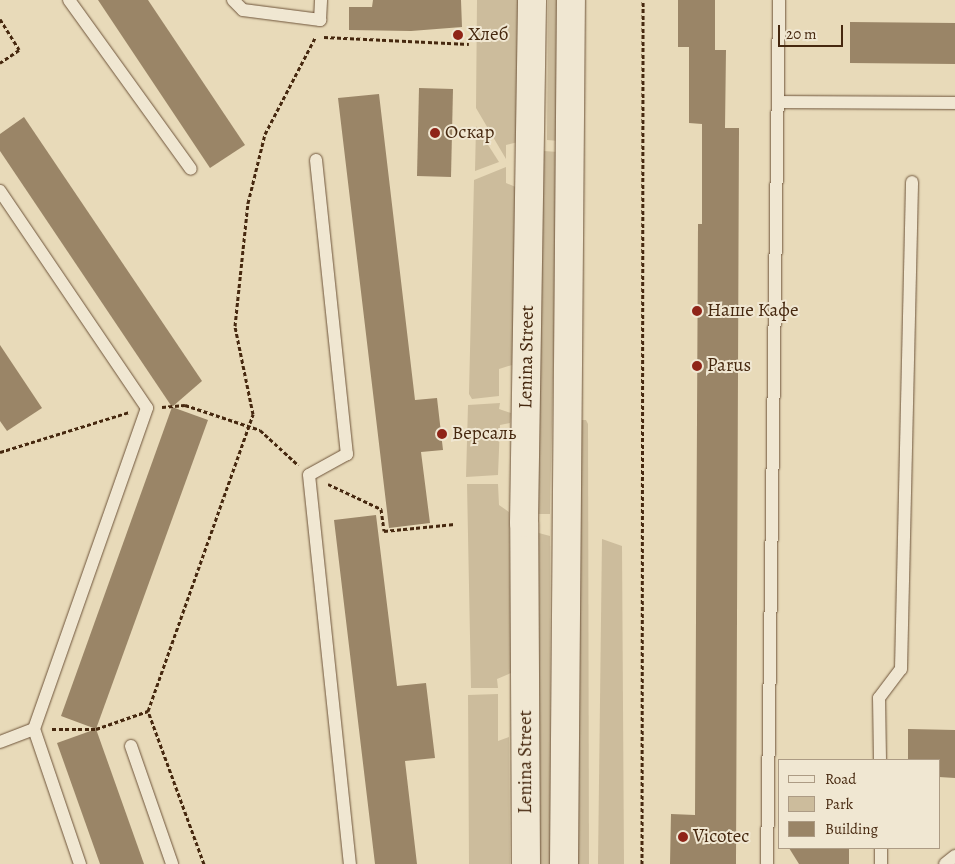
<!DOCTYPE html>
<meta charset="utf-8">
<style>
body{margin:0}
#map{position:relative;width:955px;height:864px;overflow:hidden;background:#e8dab9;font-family:Alegreya,serif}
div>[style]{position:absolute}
.green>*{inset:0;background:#ccbc9c}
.building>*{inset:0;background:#9a8567}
.path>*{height:3px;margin-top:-1.5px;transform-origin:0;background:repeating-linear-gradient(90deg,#46280f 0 4px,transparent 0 6.5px)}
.roads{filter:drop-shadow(0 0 1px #6e543a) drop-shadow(0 0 1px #6e543a)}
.service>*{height:12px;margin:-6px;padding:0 6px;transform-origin:6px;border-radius:6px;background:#f0e7d2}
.tertiary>*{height:28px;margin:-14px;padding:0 14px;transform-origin:14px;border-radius:14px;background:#f0e7d2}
.dots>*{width:14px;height:14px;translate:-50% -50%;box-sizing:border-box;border:2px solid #f0e7d2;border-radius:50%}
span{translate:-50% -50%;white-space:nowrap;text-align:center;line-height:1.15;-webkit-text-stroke:4px #f0e7d2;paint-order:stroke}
.poi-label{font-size:19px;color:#46280f}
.left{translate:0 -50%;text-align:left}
.street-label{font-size:19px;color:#46280f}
.legend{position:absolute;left:778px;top:759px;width:162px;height:90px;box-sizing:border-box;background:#f0e7d2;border:1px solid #ac9b84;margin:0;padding:6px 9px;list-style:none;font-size:15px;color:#46280f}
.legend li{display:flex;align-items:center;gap:10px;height:25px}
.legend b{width:25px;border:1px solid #ac9b84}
.scale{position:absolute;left:778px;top:25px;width:65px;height:22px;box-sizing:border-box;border:2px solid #46280f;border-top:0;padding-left:6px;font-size:15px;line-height:18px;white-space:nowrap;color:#46280f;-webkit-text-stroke:4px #f0e7d2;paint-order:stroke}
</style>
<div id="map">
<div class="green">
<div style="clip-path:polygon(477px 0,521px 0,518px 142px,506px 145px,506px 159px,476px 108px)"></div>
<div style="clip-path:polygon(548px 0,560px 0,559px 141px,547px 140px)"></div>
<div style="clip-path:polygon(476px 126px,499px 162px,475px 171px)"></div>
<div style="clip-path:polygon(544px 151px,558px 152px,550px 514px,536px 514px)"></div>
<div style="clip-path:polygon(506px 167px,506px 183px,518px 188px,512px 365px,499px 369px,499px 396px,472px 399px,469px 394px,474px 180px)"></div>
<div style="clip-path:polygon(500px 403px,499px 409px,511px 413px,510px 423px,500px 425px,498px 475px,466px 477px,468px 405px)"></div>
<div style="clip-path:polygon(579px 420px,586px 420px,588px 424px,589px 864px,575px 864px)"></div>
<div style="clip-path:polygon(467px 484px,498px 484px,499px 505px,509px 512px,511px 673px,497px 679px,498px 688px,471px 688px)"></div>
<div style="clip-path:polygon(535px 532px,550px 536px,551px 864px,536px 864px)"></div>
<div style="clip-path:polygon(602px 539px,622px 546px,624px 864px,598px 864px)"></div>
<div style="clip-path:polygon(498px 694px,498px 741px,509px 737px,510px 864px,469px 864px,468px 695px)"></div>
</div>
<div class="building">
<div style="clip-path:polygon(98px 0,148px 0,245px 145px,210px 168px)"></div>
<div style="clip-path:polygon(373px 0,461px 0,462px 27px,411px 31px,349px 30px,349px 7px,372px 7px)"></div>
<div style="clip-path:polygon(678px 0,715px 0,715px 50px,726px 50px,725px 128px,739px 128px,736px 864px,670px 864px,671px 814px,695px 815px,698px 224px,702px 224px,702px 124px,689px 123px,689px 47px,678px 47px)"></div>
<div style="clip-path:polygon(850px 22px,955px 23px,955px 64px,850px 63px)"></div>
<div style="clip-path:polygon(419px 88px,453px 89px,451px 177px,417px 176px)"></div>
<div style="clip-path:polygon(379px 94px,415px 400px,437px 398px,443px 450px,421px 452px,430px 523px,389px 528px,338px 98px)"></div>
<div style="clip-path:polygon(24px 117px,202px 381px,172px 407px,0 151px,0 134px)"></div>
<div style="clip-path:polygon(0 345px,42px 408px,7px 431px,0 421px)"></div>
<div style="clip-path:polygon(172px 407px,208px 420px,96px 729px,61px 716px)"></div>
<div style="clip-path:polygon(376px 515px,397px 686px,426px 683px,435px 758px,405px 761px,417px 864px,375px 864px,334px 520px)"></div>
<div style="clip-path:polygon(96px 729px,144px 864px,100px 864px,57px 743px)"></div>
<div style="clip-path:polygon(908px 729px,955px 730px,955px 778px,939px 777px,939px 760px,908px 760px)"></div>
<div style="clip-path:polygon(789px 848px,849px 848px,849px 864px,799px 864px)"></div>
</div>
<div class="path">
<div style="left:0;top:19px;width:36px;rotate:58deg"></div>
<div style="left:19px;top:50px;width:23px;rotate:146deg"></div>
<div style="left:324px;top:37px;width:145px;rotate:2.8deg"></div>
<div style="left:162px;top:407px;width:23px;rotate:-5deg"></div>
<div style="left:185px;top:405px;width:79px;rotate:18.4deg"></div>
<div style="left:260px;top:430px;width:52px;rotate:42.6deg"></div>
<div style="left:0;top:452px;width:135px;rotate:-17.2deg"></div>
<div style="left:328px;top:484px;width:59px;rotate:25.3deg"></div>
<div style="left:381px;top:509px;width:22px;rotate:82deg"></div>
<div style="left:384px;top:531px;width:71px;rotate:-5.6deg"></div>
<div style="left:52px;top:729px;width:44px"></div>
<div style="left:96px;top:729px;width:55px;rotate:-19.1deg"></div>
<div style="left:204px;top:864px;width:163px;rotate:-110.1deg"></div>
<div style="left:148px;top:711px;width:315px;rotate:-70.5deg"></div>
<div style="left:253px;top:414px;width:90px;rotate:-101.6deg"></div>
<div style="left:235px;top:326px;width:124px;rotate:-84deg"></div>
<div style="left:248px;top:203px;width:71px;rotate:-76.2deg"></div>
<div style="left:265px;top:134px;width:110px;rotate:-62.5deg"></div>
<div style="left:642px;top:864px;width:864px;rotate:-89.93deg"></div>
</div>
<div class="roads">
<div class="service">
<div style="left:69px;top:0;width:208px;rotate:54.2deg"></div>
<div style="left:233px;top:0;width:14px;rotate:45deg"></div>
<div style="left:243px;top:10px;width:78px;rotate:7.4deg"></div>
<div style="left:320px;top:20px;width:20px;rotate:-87deg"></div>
<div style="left:778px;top:102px;width:177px;rotate:0.3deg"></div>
<div style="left:316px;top:160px;width:296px;rotate:84deg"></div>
<div style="left:347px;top:454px;width:43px;rotate:151.1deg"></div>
<div style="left:309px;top:475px;width:391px;rotate:84deg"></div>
<div style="left:0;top:191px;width:262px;rotate:55.9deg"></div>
<div style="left:147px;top:408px;width:340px;rotate:109.4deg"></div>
<div style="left:34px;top:729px;width:143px;rotate:71.2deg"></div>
<div style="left:0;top:742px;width:36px;rotate:-21deg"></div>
<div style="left:131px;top:746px;width:125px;rotate:70.8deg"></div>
<div style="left:880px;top:760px;width:62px;rotate:-90.9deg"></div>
<div style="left:879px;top:698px;width:36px;rotate:-53deg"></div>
<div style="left:901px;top:669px;width:487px;rotate:-88.7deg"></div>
<div style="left:881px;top:848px;width:16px;rotate:90deg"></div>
<div style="left:767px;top:864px;width:864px;rotate:-89.2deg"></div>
<div style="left:945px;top:864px;width:13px;rotate:-39deg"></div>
</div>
<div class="tertiary">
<div style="left:526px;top:864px;width:341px;rotate:-90.3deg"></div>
<div style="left:524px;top:523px;width:523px;rotate:-89.12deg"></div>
<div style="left:564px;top:864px;width:864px;rotate:-89.54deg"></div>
</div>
</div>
<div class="dots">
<div style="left:458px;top:35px;background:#8f2418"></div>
<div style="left:435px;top:133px;background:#8f2418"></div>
<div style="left:697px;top:311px;background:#8f2418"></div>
<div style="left:697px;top:366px;background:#8f2418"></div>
<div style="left:442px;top:434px;background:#8f2418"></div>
<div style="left:683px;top:837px;background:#8f2418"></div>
</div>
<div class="poi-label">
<span class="left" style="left:468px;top:35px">Хлеб</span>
<span class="left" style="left:445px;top:133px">Оскар</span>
<span class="left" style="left:707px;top:311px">Наше Кафе</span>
<span class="left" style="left:707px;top:366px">Parus</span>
<span class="left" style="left:452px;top:434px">Версаль</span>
<span class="left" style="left:693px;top:837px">Vicotec</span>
</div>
<div class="street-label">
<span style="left:527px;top:357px;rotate:-89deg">Lenina Street</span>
<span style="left:526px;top:762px;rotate:-90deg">Lenina Street</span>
</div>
<ul class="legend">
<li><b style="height:6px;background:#f0e7d2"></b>Road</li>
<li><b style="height:14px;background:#ccbc9c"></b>Park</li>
<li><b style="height:14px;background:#9a8567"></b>Building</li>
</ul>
<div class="scale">20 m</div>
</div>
